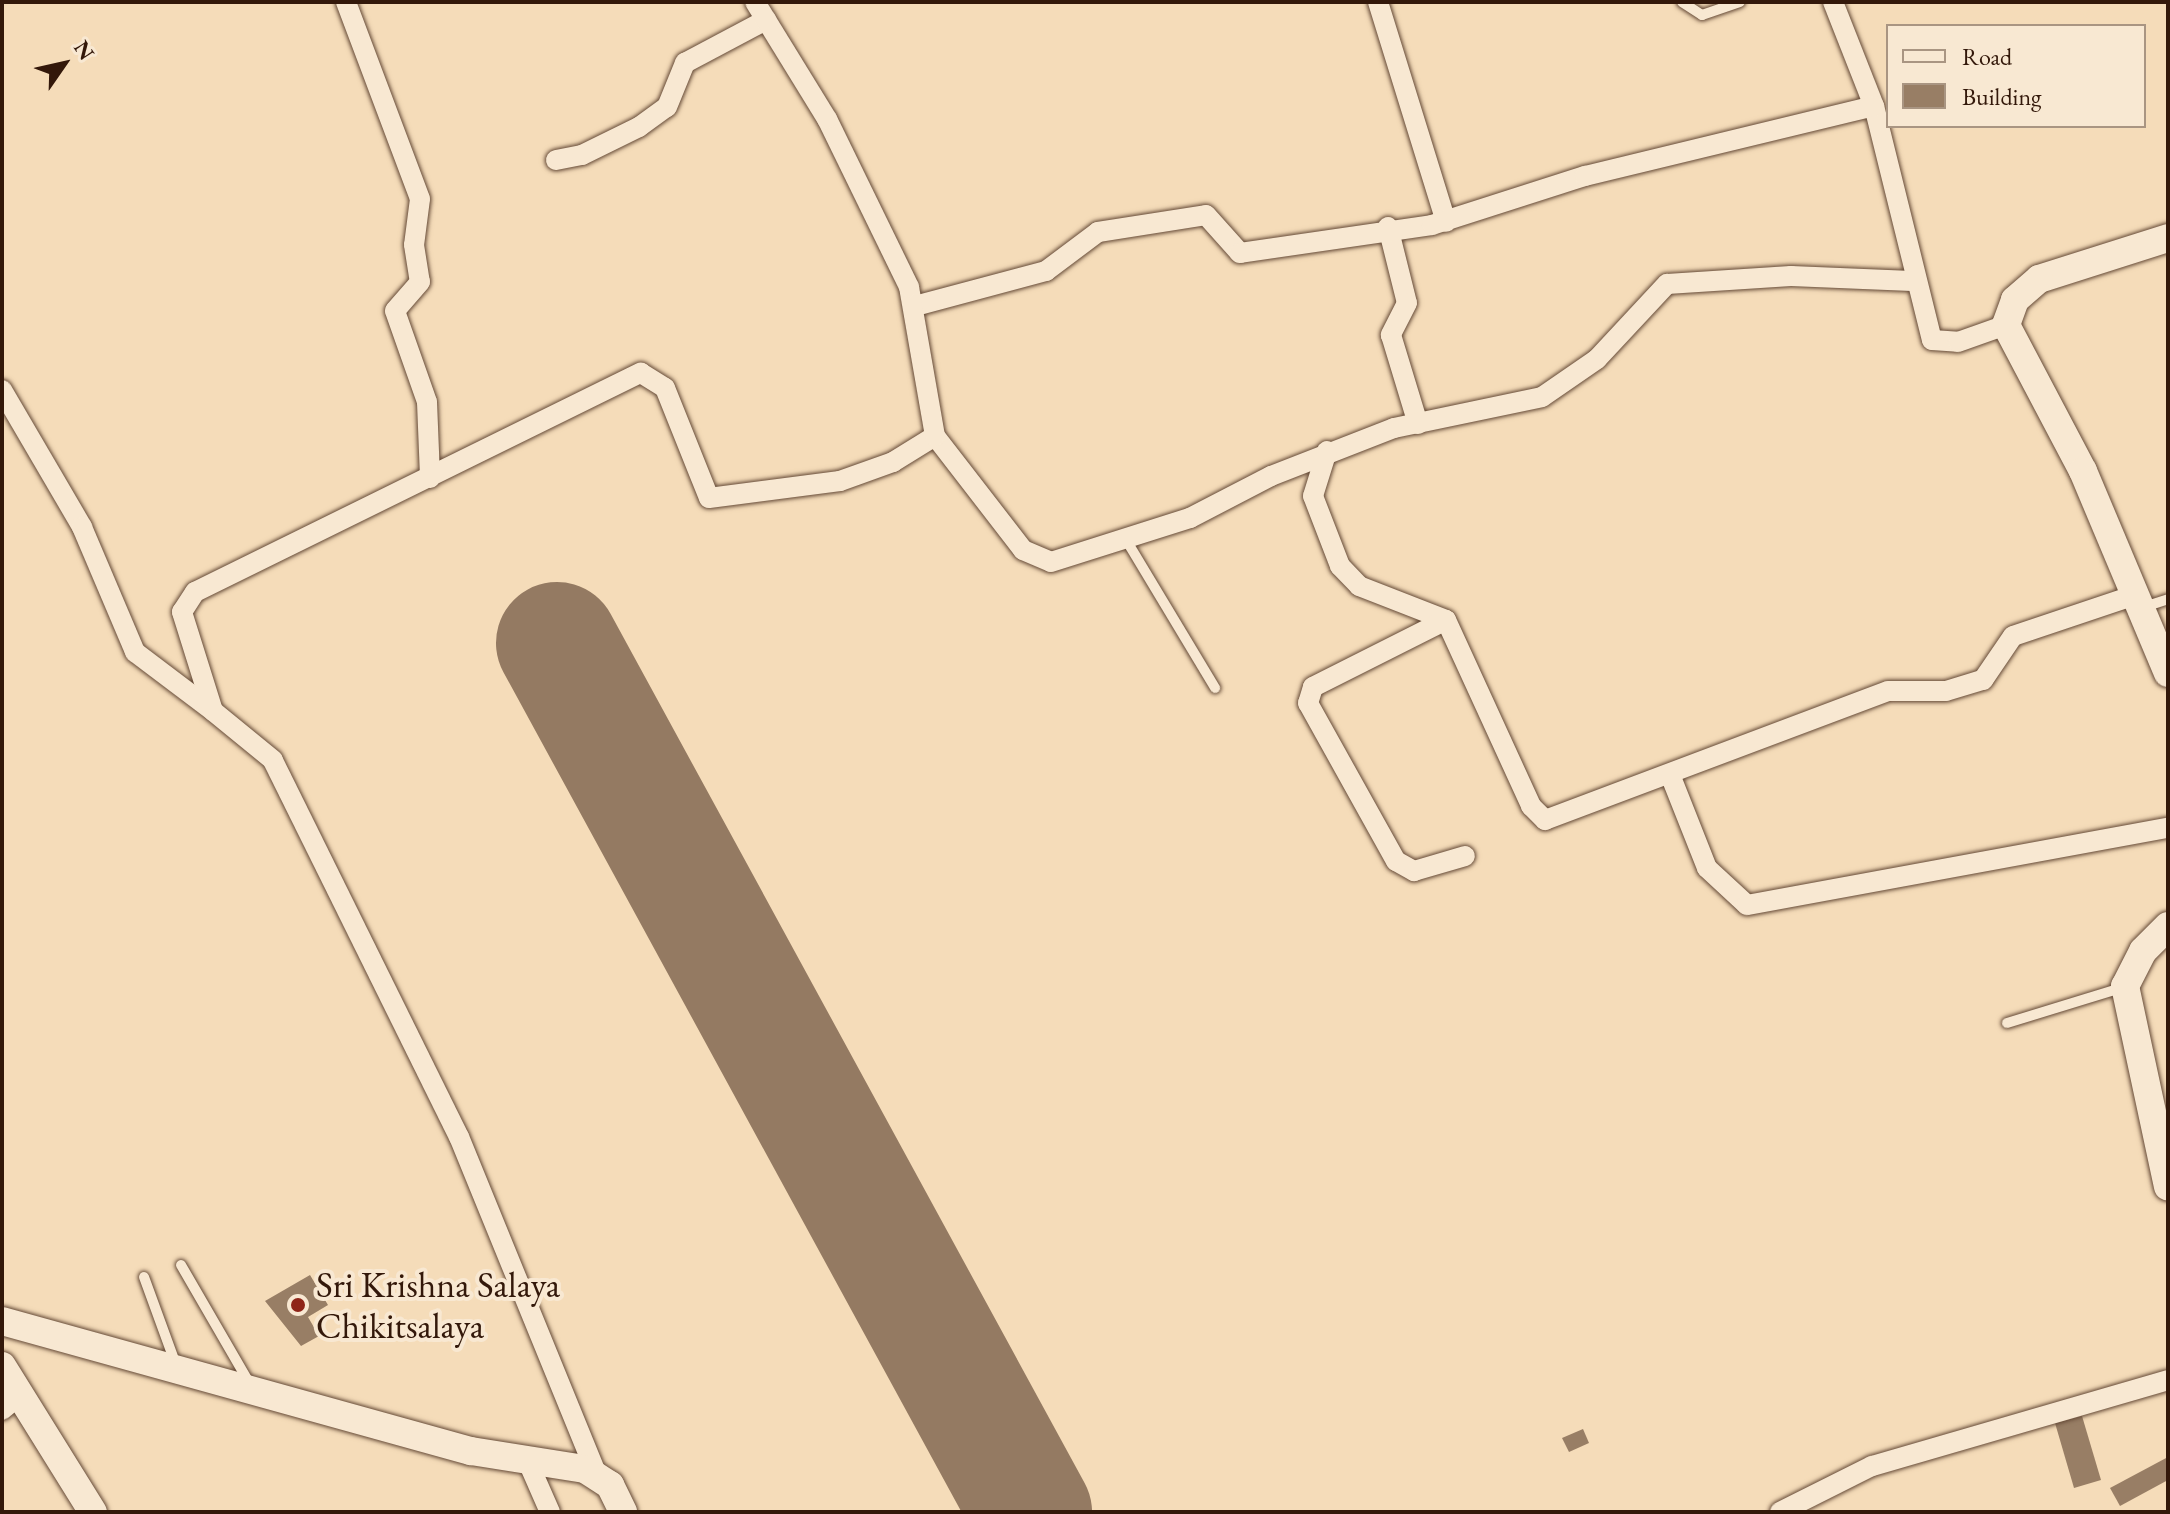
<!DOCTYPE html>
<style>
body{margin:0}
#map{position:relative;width:2170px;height:1514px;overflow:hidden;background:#f5dcb9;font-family:"EB Garamond",serif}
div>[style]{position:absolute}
.runway>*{height:122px;margin:-61px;padding:0 61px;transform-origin:61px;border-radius:61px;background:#947a62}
.building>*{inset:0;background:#987e65}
.roads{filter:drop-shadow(0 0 2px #644936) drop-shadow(0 0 2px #644936)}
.lane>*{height:10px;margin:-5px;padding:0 5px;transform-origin:5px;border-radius:5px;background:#f8e8d2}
.street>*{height:20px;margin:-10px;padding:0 10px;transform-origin:10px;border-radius:10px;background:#f8e8d2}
.secondary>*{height:28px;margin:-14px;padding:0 14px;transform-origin:14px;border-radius:14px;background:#f8e8d2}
.dots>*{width:22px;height:22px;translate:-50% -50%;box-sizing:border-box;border:4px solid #f8e8d2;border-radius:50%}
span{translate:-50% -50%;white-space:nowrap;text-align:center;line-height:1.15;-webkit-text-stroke:8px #f8e8d2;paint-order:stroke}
.poi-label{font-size:36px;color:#33180a}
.left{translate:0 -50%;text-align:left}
.frame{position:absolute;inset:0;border:4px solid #33180a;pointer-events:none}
.legend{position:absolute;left:1886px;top:24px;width:260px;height:104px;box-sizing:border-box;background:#f8e8d2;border:2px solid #a99582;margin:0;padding:10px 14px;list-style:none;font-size:24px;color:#33180a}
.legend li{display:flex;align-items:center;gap:16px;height:40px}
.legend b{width:40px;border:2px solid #a99582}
.north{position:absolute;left:24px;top:24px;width:80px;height:80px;-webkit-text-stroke:6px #f8e8d2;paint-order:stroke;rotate:56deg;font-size:22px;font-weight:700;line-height:32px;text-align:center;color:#33180a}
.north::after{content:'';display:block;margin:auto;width:28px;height:36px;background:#33180a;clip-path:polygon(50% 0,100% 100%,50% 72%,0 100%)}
</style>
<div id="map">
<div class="runway">
<div style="left:557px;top:643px;width:990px;rotate:61.39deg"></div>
</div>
<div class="building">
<div style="clip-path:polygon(310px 1275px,328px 1305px,308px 1317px,319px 1336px,301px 1346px,265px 1301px)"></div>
<div style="clip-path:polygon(2082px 1416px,2101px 1480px,2074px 1488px,2055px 1423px)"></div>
<div style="clip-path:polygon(1583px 1429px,1589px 1443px,1569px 1452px,1562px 1438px)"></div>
<div style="clip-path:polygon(2168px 1457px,2168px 1480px,2120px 1506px,2110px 1488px)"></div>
</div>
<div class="roads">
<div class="lane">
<div style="left:1682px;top:2px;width:24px;rotate:33deg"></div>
<div style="left:1702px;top:15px;width:40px;rotate:-18.9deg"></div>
<div style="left:1125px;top:538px;width:175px;rotate:59deg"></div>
<div style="left:2144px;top:607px;width:25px;rotate:-18deg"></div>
<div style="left:2007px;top:1023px;width:122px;rotate:-17.1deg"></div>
<div style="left:181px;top:1265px;width:138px;rotate:59.9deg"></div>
<div style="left:144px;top:1277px;width:94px;rotate:70deg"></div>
</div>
<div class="street">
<div style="left:346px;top:2px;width:210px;rotate:69.4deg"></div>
<div style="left:420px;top:199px;width:46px;rotate:97.4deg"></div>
<div style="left:414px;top:245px;width:37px;rotate:81deg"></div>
<div style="left:420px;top:282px;width:38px;rotate:131deg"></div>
<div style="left:395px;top:311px;width:96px;rotate:70.6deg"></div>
<div style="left:427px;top:402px;width:76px;rotate:87.7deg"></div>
<div style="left:1378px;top:2px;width:230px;rotate:72.8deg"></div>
<div style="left:1833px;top:2px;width:112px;rotate:68.5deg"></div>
<div style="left:1874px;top:106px;width:241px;rotate:76.1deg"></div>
<div style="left:1932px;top:340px;width:26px;rotate:4deg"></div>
<div style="left:1958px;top:342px;width:51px;rotate:-19.5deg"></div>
<div style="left:556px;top:160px;width:26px;rotate:-11deg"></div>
<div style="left:582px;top:155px;width:64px;rotate:-26.2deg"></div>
<div style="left:639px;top:127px;width:34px;rotate:-36deg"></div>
<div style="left:667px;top:107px;width:48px;rotate:-67.8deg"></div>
<div style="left:685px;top:63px;width:92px;rotate:-28deg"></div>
<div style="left:1388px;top:227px;width:78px;rotate:76deg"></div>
<div style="left:1407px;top:303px;width:36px;rotate:117deg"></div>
<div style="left:1391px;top:335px;width:93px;rotate:73.1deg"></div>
<div style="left:915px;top:306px;width:136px;rotate:-15deg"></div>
<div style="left:1046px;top:271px;width:65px;rotate:-36.9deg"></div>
<div style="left:1098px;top:232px;width:109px;rotate:-8.9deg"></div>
<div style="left:1206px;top:215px;width:51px;rotate:48.2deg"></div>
<div style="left:1240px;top:253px;width:194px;rotate:-8.3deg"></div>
<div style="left:1432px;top:225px;width:161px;rotate:-17.8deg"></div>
<div style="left:1585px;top:176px;width:297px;rotate:-13.6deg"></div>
<div style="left:2px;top:390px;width:159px;rotate:59.7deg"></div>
<div style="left:82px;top:527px;width:136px;rotate:67deg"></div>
<div style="left:135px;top:652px;width:98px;rotate:37.1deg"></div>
<div style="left:935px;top:436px;width:144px;rotate:52.3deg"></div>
<div style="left:1023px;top:550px;width:30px;rotate:23deg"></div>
<div style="left:1051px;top:562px;width:146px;rotate:-17.6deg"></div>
<div style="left:1190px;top:518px;width:91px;rotate:-27.4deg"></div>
<div style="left:1271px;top:476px;width:132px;rotate:-21.3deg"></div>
<div style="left:1394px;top:428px;width:151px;rotate:-11.8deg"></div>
<div style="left:1542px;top:397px;width:67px;rotate:-34.6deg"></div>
<div style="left:1597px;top:359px;width:103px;rotate:-47deg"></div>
<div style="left:1667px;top:284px;width:124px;rotate:-3.7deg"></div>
<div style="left:1791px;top:276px;width:121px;rotate:2.4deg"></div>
<div style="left:1327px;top:451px;width:47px;rotate:107.3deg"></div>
<div style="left:1313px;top:496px;width:75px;rotate:68.9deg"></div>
<div style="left:1340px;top:566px;width:28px;rotate:46deg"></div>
<div style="left:1359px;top:586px;width:93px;rotate:21.3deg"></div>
<div style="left:1446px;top:620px;width:205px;rotate:65.4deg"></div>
<div style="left:1531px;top:806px;width:20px;rotate:45deg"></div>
<div style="left:1545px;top:820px;width:366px;rotate:-20.6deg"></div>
<div style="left:1888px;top:691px;width:58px"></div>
<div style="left:1946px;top:691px;width:39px;rotate:-17deg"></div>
<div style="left:1983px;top:680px;width:53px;rotate:-55.7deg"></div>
<div style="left:2013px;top:636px;width:132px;rotate:-18.6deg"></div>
<div style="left:1446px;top:620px;width:149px;rotate:153.3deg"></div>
<div style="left:1313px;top:687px;width:17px;rotate:107deg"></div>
<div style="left:1308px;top:703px;width:181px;rotate:60.9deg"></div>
<div style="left:1396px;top:861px;width:21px;rotate:29deg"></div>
<div style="left:1414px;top:871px;width:53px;rotate:-16.4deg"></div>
<div style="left:1671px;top:777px;width:98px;rotate:68.4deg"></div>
<div style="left:1707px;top:868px;width:54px;rotate:42.8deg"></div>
<div style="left:1747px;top:905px;width:428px;rotate:-10.4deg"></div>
<div style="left:2px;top:1410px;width:23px;rotate:-40deg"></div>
<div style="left:528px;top:1462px;width:55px;rotate:66.3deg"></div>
<div style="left:597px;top:1475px;width:365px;rotate:-112.2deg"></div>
<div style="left:459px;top:1137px;width:420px;rotate:-116.3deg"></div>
<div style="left:273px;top:760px;width:77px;rotate:-140.8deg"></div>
<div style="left:213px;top:711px;width:104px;rotate:-107.4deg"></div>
<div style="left:182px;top:612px;width:24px;rotate:-57deg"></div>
<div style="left:195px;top:592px;width:497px;rotate:-26.2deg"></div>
<div style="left:641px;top:373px;width:28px;rotate:32deg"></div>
<div style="left:665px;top:388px;width:118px;rotate:68.2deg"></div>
<div style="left:709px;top:498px;width:132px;rotate:-7.4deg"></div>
<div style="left:840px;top:481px;width:56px;rotate:-19.7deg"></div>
<div style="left:893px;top:462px;width:49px;rotate:-31.8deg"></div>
<div style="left:935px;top:436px;width:151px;rotate:-99.9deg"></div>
<div style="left:909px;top:287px;width:187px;rotate:-116deg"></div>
<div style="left:827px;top:119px;width:137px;rotate:-121.6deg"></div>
<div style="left:1780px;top:1512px;width:103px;rotate:-26.6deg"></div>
<div style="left:1872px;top:1466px;width:308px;rotate:-16.2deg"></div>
</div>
<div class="secondary">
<div style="left:2168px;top:238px;width:135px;rotate:162.4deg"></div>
<div style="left:2039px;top:279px;width:32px;rotate:139deg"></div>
<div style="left:2015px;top:300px;width:27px;rotate:110deg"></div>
<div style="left:2006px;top:325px;width:165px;rotate:62.2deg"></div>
<div style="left:2083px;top:471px;width:219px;rotate:67.2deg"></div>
<div style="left:2168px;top:926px;width:35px;rotate:135deg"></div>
<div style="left:2143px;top:951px;width:39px;rotate:117deg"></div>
<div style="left:2125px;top:986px;width:205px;rotate:77.9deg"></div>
<div style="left:2px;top:1321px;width:487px;rotate:15.5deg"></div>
<div style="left:471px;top:1451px;width:115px;rotate:9deg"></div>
<div style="left:585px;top:1469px;width:30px;rotate:33deg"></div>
<div style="left:610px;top:1485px;width:30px;rotate:64deg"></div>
<div style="left:2px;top:1366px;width:172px;rotate:58.1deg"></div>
</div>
</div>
<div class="dots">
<div style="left:298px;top:1305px;background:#8f2418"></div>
</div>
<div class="poi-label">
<span class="left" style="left:316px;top:1305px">Sri Krishna Salaya<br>Chikitsalaya</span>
</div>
<div class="frame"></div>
<ul class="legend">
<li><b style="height:10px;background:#f8e8d2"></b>Road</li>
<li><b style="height:22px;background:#987e65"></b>Building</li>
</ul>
<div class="north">N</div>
</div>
